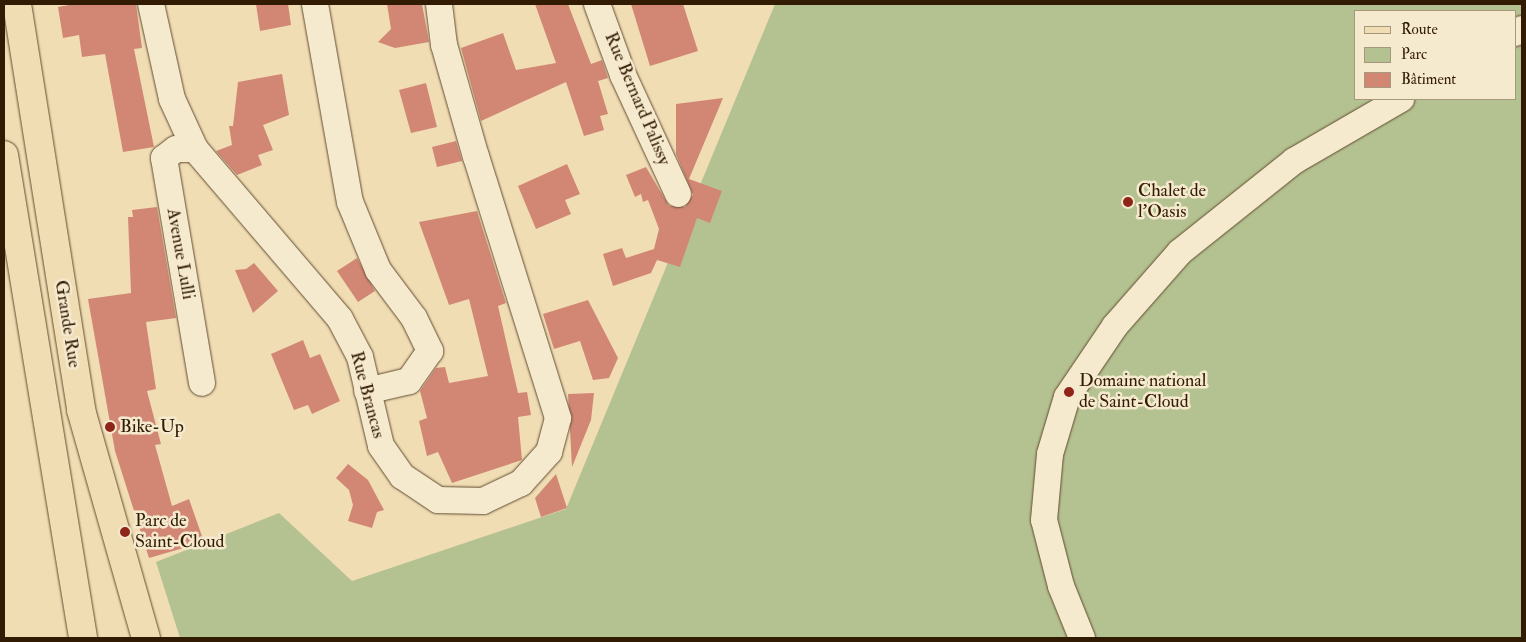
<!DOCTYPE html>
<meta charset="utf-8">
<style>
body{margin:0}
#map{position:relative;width:1526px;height:642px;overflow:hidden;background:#f0ddb4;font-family:"IM FELL Double Pica",serif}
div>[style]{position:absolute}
.green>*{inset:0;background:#b4c291}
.building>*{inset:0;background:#d28775}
.roads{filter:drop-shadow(0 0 1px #624c2f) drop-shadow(0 0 1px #624c2f)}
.minor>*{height:26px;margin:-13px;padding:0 13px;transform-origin:13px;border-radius:13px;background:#f5e9ce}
.primary>*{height:28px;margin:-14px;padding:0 14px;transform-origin:14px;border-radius:14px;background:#f0ddb4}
.dots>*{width:14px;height:14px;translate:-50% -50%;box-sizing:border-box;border:2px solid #f5e9ce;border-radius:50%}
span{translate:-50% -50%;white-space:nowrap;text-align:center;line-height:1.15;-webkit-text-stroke:5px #f5e9ce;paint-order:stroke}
.street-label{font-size:18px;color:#321b03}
.poi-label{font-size:18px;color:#321b03}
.left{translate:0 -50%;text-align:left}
.frame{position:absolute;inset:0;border:5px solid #321b03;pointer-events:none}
.legend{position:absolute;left:1354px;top:10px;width:162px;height:90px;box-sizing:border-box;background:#f5e9ce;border:1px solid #a7977d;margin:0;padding:6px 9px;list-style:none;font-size:15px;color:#321b03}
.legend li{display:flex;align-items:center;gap:10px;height:25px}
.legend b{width:25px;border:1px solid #a7977d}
</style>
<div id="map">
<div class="green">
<div style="clip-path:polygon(evenodd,775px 4px,1522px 4px,1522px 638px,180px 638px,156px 562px,279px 513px,352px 581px,566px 509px,775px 4px,1355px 11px,1515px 11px,1515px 99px,1355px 99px,1355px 11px)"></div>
</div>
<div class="building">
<div style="clip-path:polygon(75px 4px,136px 4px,142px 48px,134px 49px,154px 147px,123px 152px,105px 54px,82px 57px,79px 35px,63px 38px,58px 7px)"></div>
<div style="clip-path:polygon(256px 4px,288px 4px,291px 25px,260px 31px)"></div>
<div style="clip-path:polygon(387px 4px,422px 4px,429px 42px,395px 48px,378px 42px,391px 29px)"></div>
<div style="clip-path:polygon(535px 4px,568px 4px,591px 64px,602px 60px,608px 78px,598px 81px,608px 114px,600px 116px,604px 130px,584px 136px,566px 82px,481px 121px,461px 48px,503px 33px,516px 70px,556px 63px)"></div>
<div style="clip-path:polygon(631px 4px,683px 4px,698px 51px,650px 66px)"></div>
<div style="clip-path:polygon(282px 74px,289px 115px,263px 125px,273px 150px,258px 155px,262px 165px,237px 175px,216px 151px,232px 145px,229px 126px,233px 126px,238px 82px)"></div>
<div style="clip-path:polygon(426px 83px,437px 127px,411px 133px,399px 90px)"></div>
<div style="clip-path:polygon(723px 98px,689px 179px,722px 191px,710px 223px,697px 218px,680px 267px,657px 260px,651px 273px,613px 286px,603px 254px,622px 248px,626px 258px,654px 249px,659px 229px,648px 200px,643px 202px,641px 194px,635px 197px,626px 175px,646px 167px,669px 206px,685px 207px,693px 195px,676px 154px,676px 104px)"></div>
<div style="clip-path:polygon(456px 141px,462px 161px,437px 167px,432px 147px)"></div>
<div style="clip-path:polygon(567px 164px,580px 194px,565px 200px,571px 214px,536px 229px,518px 186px)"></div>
<div style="clip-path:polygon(157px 207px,176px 318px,146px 322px,156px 389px,147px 391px,161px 444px,155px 445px,172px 506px,189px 499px,204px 542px,149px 558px,115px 451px,88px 299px,131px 293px,128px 217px,133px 217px,132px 210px)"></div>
<div style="clip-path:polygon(477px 211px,506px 303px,498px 306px,518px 393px,527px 392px,531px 415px,518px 417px,522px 460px,452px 483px,438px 452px,427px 456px,419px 421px,427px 418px,420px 391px,436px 368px,445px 367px,449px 383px,488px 376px,469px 299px,449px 305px,419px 222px)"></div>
<div style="clip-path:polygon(357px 258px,375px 291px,358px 302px,337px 271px)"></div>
<div style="clip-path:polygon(254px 263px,278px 291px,253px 313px,235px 270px,246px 269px)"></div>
<div style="clip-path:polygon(588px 300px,618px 358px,609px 378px,593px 380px,580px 341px,554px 349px,543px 314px)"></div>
<div style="clip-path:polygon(303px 340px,310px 358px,320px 354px,340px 401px,312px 414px,308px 405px,294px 410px,271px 354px)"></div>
<div style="clip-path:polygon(594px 393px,591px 420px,572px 467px,568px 394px)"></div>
<div style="clip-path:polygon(348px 464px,368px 480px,384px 510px,377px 512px,372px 528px,348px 521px,353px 505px,349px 490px,336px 478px)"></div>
<div style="clip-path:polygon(556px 474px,567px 508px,541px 517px,535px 498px)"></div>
</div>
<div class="roads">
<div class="minor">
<div style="left:151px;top:4px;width:97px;rotate:77.5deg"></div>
<div style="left:172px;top:99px;width:55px;rotate:65.3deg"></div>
<div style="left:195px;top:149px;width:223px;rotate:49.5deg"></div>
<div style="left:340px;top:319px;width:43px;rotate:62.2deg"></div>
<div style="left:360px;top:357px;width:91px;rotate:76.7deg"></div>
<div style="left:381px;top:446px;width:37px;rotate:55deg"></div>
<div style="left:402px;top:476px;width:43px;rotate:33.7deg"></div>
<div style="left:438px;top:500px;width:45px;rotate:1.3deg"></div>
<div style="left:483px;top:501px;width:42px;rotate:-25.3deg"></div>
<div style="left:521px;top:483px;width:42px;rotate:-47.9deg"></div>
<div style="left:549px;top:452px;width:35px;rotate:-75deg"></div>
<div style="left:558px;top:418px;width:274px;rotate:-107.4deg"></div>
<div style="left:476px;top:157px;width:116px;rotate:-105.9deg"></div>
<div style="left:444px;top:45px;width:41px;rotate:-97deg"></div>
<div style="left:315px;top:4px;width:201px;rotate:80deg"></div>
<div style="left:350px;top:202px;width:74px;rotate:67.6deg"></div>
<div style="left:378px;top:270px;width:60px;rotate:53.1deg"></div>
<div style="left:414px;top:318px;width:37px;rotate:64deg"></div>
<div style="left:430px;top:351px;width:37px;rotate:125deg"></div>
<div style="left:409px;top:381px;width:43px;rotate:166.6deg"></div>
<div style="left:597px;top:4px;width:76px;rotate:69.9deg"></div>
<div style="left:623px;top:75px;width:131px;rotate:65.2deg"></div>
<div style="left:1515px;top:33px;width:8px;rotate:-30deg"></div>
<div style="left:195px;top:149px;width:19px;rotate:180deg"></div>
<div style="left:176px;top:149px;width:15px;rotate:143deg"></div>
<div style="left:164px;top:158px;width:228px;rotate:80.4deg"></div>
<div style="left:1082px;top:638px;width:56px;rotate:-112deg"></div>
<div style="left:1061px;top:586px;width:68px;rotate:-104.4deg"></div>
<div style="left:1044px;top:520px;width:66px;rotate:-84.8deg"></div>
<div style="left:1050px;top:454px;width:59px;rotate:-73.4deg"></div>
<div style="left:1067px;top:397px;width:86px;rotate:-55.9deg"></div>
<div style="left:1115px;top:326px;width:98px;rotate:-48.7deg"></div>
<div style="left:1180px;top:252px;width:146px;rotate:-38.6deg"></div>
<div style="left:1294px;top:161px;width:124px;rotate:-30.1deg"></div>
</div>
<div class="primary">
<div style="left:17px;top:4px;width:411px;rotate:81deg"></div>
<div style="left:81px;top:410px;width:237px;rotate:74.1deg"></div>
<div style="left:4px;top:155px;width:489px;rotate:80.7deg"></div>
</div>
</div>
<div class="dots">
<div style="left:1128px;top:202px;background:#8f2418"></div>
<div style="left:1069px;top:392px;background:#8f2418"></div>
<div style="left:110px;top:427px;background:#8f2418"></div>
<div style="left:125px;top:532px;background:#8f2418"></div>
</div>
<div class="street-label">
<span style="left:637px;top:99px;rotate:67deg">Rue Bernard Palissy</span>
<span style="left:180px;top:254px;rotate:80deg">Avenue Lulli</span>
<span style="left:67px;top:324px;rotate:81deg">Grande Rue</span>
<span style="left:367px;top:395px;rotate:75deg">Rue Brancas</span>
</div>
<div class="poi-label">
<span class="left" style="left:1138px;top:202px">Chalet de<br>l'Oasis</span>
<span class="left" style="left:1079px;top:392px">Domaine national<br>de Saint-Cloud</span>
<span class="left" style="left:120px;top:427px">Bike-Up</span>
<span class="left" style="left:135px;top:532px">Parc de<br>Saint-Cloud</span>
</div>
<div class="frame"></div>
<ul class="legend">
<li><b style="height:6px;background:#f0ddb4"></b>Route</li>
<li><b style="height:14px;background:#b4c291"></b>Parc</li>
<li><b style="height:14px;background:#d28775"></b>Bâtiment</li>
</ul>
</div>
